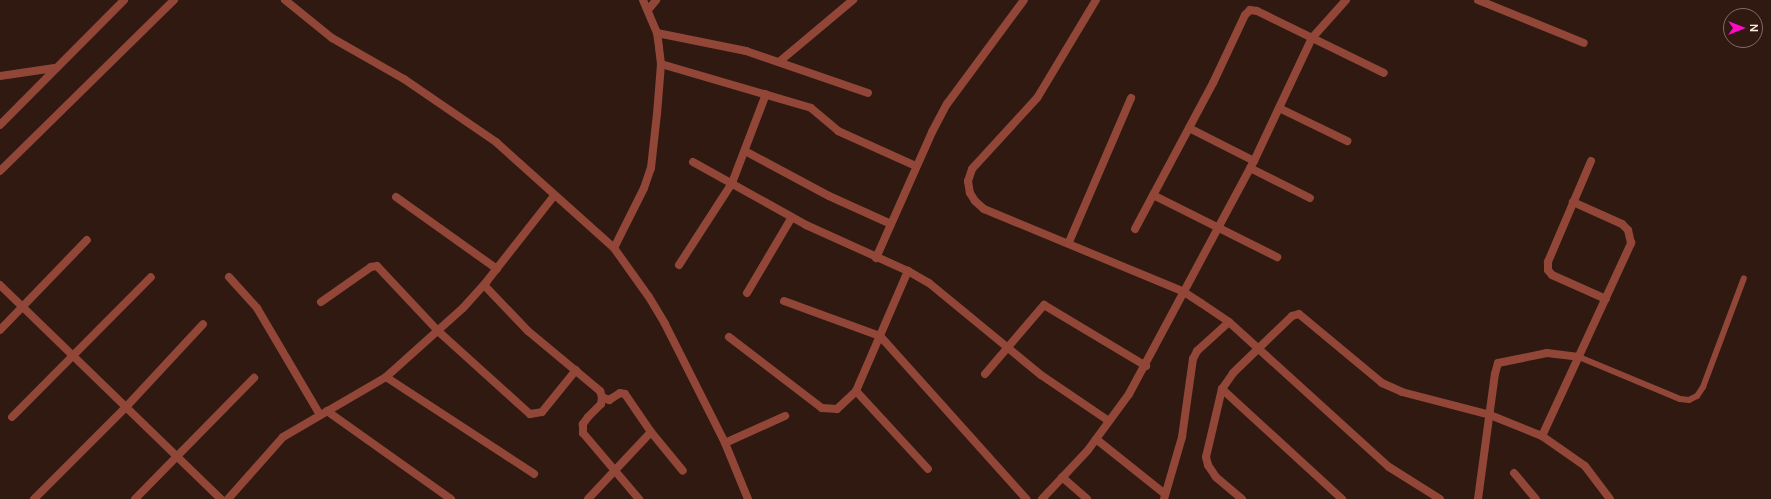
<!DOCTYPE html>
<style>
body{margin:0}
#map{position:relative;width:1771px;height:499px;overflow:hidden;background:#2f1910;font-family:Manrope,sans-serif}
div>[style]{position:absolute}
.lane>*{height:6px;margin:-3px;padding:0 3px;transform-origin:3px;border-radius:3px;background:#914638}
.street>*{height:8px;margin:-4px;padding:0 4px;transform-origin:4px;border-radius:4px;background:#914638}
span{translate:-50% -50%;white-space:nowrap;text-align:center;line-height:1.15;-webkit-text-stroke:3px #2f1910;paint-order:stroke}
.north{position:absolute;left:1723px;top:8px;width:40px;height:40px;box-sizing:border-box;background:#2f1910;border:1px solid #826b62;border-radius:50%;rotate:90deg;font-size:11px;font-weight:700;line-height:16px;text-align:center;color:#ffe6de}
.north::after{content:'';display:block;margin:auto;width:14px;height:18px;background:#ff0ac7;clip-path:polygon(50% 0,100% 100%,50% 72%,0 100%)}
</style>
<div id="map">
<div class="lane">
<div style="left:1579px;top:357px;width:109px;rotate:22.6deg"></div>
<div style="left:1680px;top:399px;width:9px;rotate:6deg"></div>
<div style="left:1689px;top:400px;width:9px;rotate:-27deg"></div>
<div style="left:1697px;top:396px;width:11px;rotate:-56deg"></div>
<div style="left:1703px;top:387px;width:116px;rotate:-69.4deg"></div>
</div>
<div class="street">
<div style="left:285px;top:0;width:60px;rotate:39deg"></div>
<div style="left:332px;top:38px;width:83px;rotate:29.7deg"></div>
<div style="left:404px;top:79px;width:112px;rotate:34.4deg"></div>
<div style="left:496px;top:142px;width:159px;rotate:41.9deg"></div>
<div style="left:614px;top:248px;width:60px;rotate:54.5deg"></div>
<div style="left:649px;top:297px;width:31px;rotate:59deg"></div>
<div style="left:665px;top:324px;width:133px;rotate:63.2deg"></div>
<div style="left:725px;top:443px;width:61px;rotate:67.7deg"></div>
<div style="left:1096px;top:0;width:114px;rotate:121deg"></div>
<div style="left:1037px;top:98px;width:96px;rotate:132.5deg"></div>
<div style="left:972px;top:169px;width:13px;rotate:108deg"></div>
<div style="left:968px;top:181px;width:12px;rotate:81deg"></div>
<div style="left:970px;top:193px;width:9px;rotate:58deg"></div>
<div style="left:975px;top:201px;width:12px;rotate:42deg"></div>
<div style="left:984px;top:209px;width:217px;rotate:22.5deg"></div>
<div style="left:1184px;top:292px;width:20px;rotate:33deg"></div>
<div style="left:1201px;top:303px;width:34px;rotate:34deg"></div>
<div style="left:1229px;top:322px;width:216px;rotate:42.2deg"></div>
<div style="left:1389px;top:467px;width:60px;rotate:32.1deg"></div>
<div style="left:1478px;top:0;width:114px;rotate:22.1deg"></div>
<div style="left:648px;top:10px;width:13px;rotate:-51deg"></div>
<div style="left:657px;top:33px;width:91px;rotate:11.4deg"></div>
<div style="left:746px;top:51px;width:129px;rotate:19deg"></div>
<div style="left:779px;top:62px;width:97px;rotate:-40deg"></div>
<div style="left:661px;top:64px;width:156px;rotate:16.3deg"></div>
<div style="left:811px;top:108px;width:35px;rotate:40deg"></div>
<div style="left:838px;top:131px;width:85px;rotate:24.2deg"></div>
<div style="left:0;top:76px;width:55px;rotate:-8.4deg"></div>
<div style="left:1279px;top:108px;width:76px;rotate:25.9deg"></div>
<div style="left:0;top:125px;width:176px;rotate:-45.2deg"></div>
<div style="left:1189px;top:128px;width:73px;rotate:26.9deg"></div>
<div style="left:745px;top:151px;width:95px;rotate:28.2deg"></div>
<div style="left:829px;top:196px;width:68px;rotate:24.3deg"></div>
<div style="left:1591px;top:161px;width:110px;rotate:113.1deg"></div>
<div style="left:1548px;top:262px;width:8px;rotate:90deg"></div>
<div style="left:1548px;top:270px;width:6px;rotate:51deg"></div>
<div style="left:1552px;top:275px;width:59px;rotate:24deg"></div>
<div style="left:693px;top:162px;width:129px;rotate:29.1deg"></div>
<div style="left:806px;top:225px;width:112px;rotate:24.3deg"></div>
<div style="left:908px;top:271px;width:24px;rotate:30deg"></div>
<div style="left:929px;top:283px;width:145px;rotate:39.4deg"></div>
<div style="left:1041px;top:375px;width:82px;rotate:34.1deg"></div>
<div style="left:1250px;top:168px;width:67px;rotate:26.6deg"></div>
<div style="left:0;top:171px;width:244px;rotate:-44.5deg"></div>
<div style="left:1153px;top:195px;width:139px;rotate:26.6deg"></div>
<div style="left:396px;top:197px;width:124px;rotate:35.5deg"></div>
<div style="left:1135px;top:229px;width:166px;rotate:-61.9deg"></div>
<div style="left:1213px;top:83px;width:75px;rotate:-64.8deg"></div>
<div style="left:1245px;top:15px;width:7px;rotate:-45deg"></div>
<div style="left:1250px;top:10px;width:7px;rotate:8deg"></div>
<div style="left:1257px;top:11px;width:141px;rotate:26deg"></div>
<div style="left:1069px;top:242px;width:157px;rotate:-66.7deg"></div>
<div style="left:614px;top:248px;width:67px;rotate:-63.4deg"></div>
<div style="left:644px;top:188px;width:21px;rotate:-71deg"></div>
<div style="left:651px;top:168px;width:54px;rotate:-83.7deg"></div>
<div style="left:657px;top:114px;width:50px;rotate:-85.4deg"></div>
<div style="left:661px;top:64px;width:17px;rotate:-97deg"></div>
<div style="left:659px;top:47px;width:14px;rotate:-98deg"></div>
<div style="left:657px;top:33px;width:36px;rotate:-113deg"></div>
<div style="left:876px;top:258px;width:138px;rotate:-66deg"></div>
<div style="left:932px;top:132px;width:32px;rotate:-62deg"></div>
<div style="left:947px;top:104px;width:129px;rotate:-53.5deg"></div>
<div style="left:679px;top:265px;width:98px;rotate:-57.1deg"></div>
<div style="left:732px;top:183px;width:95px;rotate:-69.1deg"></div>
<div style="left:229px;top:277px;width:42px;rotate:47.9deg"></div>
<div style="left:257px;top:308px;width:124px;rotate:59.5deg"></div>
<div style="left:0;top:285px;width:308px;rotate:44.1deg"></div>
<div style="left:484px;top:285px;width:64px;rotate:46.3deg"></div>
<div style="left:528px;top:331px;width:94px;rotate:39.8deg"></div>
<div style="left:600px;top:391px;width:6px;rotate:72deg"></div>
<div style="left:602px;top:397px;width:7px;rotate:98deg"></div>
<div style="left:601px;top:404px;width:18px;rotate:135deg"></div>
<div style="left:588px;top:417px;width:9px;rotate:126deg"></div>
<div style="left:583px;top:424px;width:9px;rotate:90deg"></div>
<div style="left:583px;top:433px;width:87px;rotate:49.7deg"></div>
<div style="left:747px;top:293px;width:88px;rotate:-59.4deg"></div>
<div style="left:784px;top:301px;width:102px;rotate:20deg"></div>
<div style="left:880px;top:336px;width:219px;rotate:48.1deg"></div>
<div style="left:321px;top:302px;width:61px;rotate:-35deg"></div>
<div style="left:371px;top:267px;width:6px;rotate:-9deg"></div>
<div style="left:377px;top:266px;width:89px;rotate:46.8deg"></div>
<div style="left:438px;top:331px;width:124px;rotate:42.1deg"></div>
<div style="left:530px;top:414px;width:12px;rotate:-9deg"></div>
<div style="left:542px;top:412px;width:54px;rotate:-51deg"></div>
<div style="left:0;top:330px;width:125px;rotate:-46deg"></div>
<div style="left:729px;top:337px;width:117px;rotate:37.4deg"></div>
<div style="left:822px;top:408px;width:15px;rotate:4deg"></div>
<div style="left:837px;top:409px;width:26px;rotate:-43deg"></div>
<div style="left:856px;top:391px;width:131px;rotate:-66.6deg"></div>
<div style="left:985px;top:374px;width:91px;rotate:-49.5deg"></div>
<div style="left:1044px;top:305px;width:119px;rotate:30.9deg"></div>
<div style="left:386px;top:377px;width:177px;rotate:33.2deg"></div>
<div style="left:1222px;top:389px;width:163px;rotate:42.5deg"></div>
<div style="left:856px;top:391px;width:106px;rotate:47.3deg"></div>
<div style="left:602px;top:397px;width:8px;rotate:23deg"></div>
<div style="left:609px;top:400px;width:13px;rotate:-32deg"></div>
<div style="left:620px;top:393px;width:5px;rotate:11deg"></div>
<div style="left:625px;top:394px;width:46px;rotate:55.6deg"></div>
<div style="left:651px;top:432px;width:50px;rotate:50.6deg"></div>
<div style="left:327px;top:411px;width:152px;rotate:35.4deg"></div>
<div style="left:12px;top:417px;width:197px;rotate:-45.2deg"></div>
<div style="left:1542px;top:436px;width:213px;rotate:-65.2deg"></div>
<div style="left:1631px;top:243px;width:13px;rotate:-103deg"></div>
<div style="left:1628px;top:230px;width:8px;rotate:-135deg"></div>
<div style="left:1622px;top:224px;width:54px;rotate:-155.8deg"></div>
<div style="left:1096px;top:439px;width:88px;rotate:38.6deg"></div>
<div style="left:725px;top:443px;width:66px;rotate:-24.2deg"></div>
<div style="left:1514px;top:473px;width:34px;rotate:50deg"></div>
<div style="left:1062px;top:477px;width:33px;rotate:41deg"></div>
<div style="left:34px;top:499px;width:130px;rotate:-45deg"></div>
<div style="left:126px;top:407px;width:113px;rotate:-47.1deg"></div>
<div style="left:135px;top:499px;width:170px;rotate:-45.5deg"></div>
<div style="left:228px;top:499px;width:83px;rotate:-48.4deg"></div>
<div style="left:283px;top:437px;width:119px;rotate:-30.2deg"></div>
<div style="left:386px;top:377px;width:103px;rotate:-41.9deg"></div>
<div style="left:463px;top:308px;width:36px;rotate:-48deg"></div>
<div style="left:487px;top:281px;width:108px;rotate:-51.8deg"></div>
<div style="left:588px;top:499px;width:92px;rotate:-46.8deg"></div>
<div style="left:1042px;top:499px;width:67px;rotate:-46.8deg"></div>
<div style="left:1088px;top:450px;width:69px;rotate:-53.8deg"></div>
<div style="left:1129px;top:394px;width:264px;rotate:-61.8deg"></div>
<div style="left:1254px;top:161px;width:136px;rotate:-64.8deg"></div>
<div style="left:1312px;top:38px;width:51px;rotate:-48.2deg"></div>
<div style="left:1164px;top:499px;width:65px;rotate:-73.8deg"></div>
<div style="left:1182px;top:437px;width:79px;rotate:-82deg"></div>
<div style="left:1193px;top:359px;width:9px;rotate:-63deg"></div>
<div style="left:1197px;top:351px;width:43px;rotate:-42.2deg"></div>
<div style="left:1242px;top:499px;width:34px;rotate:-140deg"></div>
<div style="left:1216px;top:477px;width:14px;rotate:-124deg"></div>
<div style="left:1208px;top:465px;width:8px;rotate:-104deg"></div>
<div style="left:1206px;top:457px;width:70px;rotate:-76.8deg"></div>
<div style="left:1222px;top:389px;width:19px;rotate:-55deg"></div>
<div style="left:1233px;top:373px;width:82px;rotate:-44deg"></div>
<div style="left:1292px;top:316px;width:7px;rotate:-16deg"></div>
<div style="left:1299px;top:314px;width:108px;rotate:39.7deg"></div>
<div style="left:1382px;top:383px;width:22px;rotate:24deg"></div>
<div style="left:1402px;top:392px;width:91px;rotate:14.6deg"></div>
<div style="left:1490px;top:415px;width:56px;rotate:22deg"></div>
<div style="left:1542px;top:436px;width:52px;rotate:34.9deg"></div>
<div style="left:1585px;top:466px;width:41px;rotate:52.9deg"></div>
<div style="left:1478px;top:499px;width:126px;rotate:-82.3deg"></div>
<div style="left:1495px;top:374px;width:11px;rotate:-75deg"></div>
<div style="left:1498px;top:363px;width:50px;rotate:-11.5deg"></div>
<div style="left:1547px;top:353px;width:32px;rotate:7deg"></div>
</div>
<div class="north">N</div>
</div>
